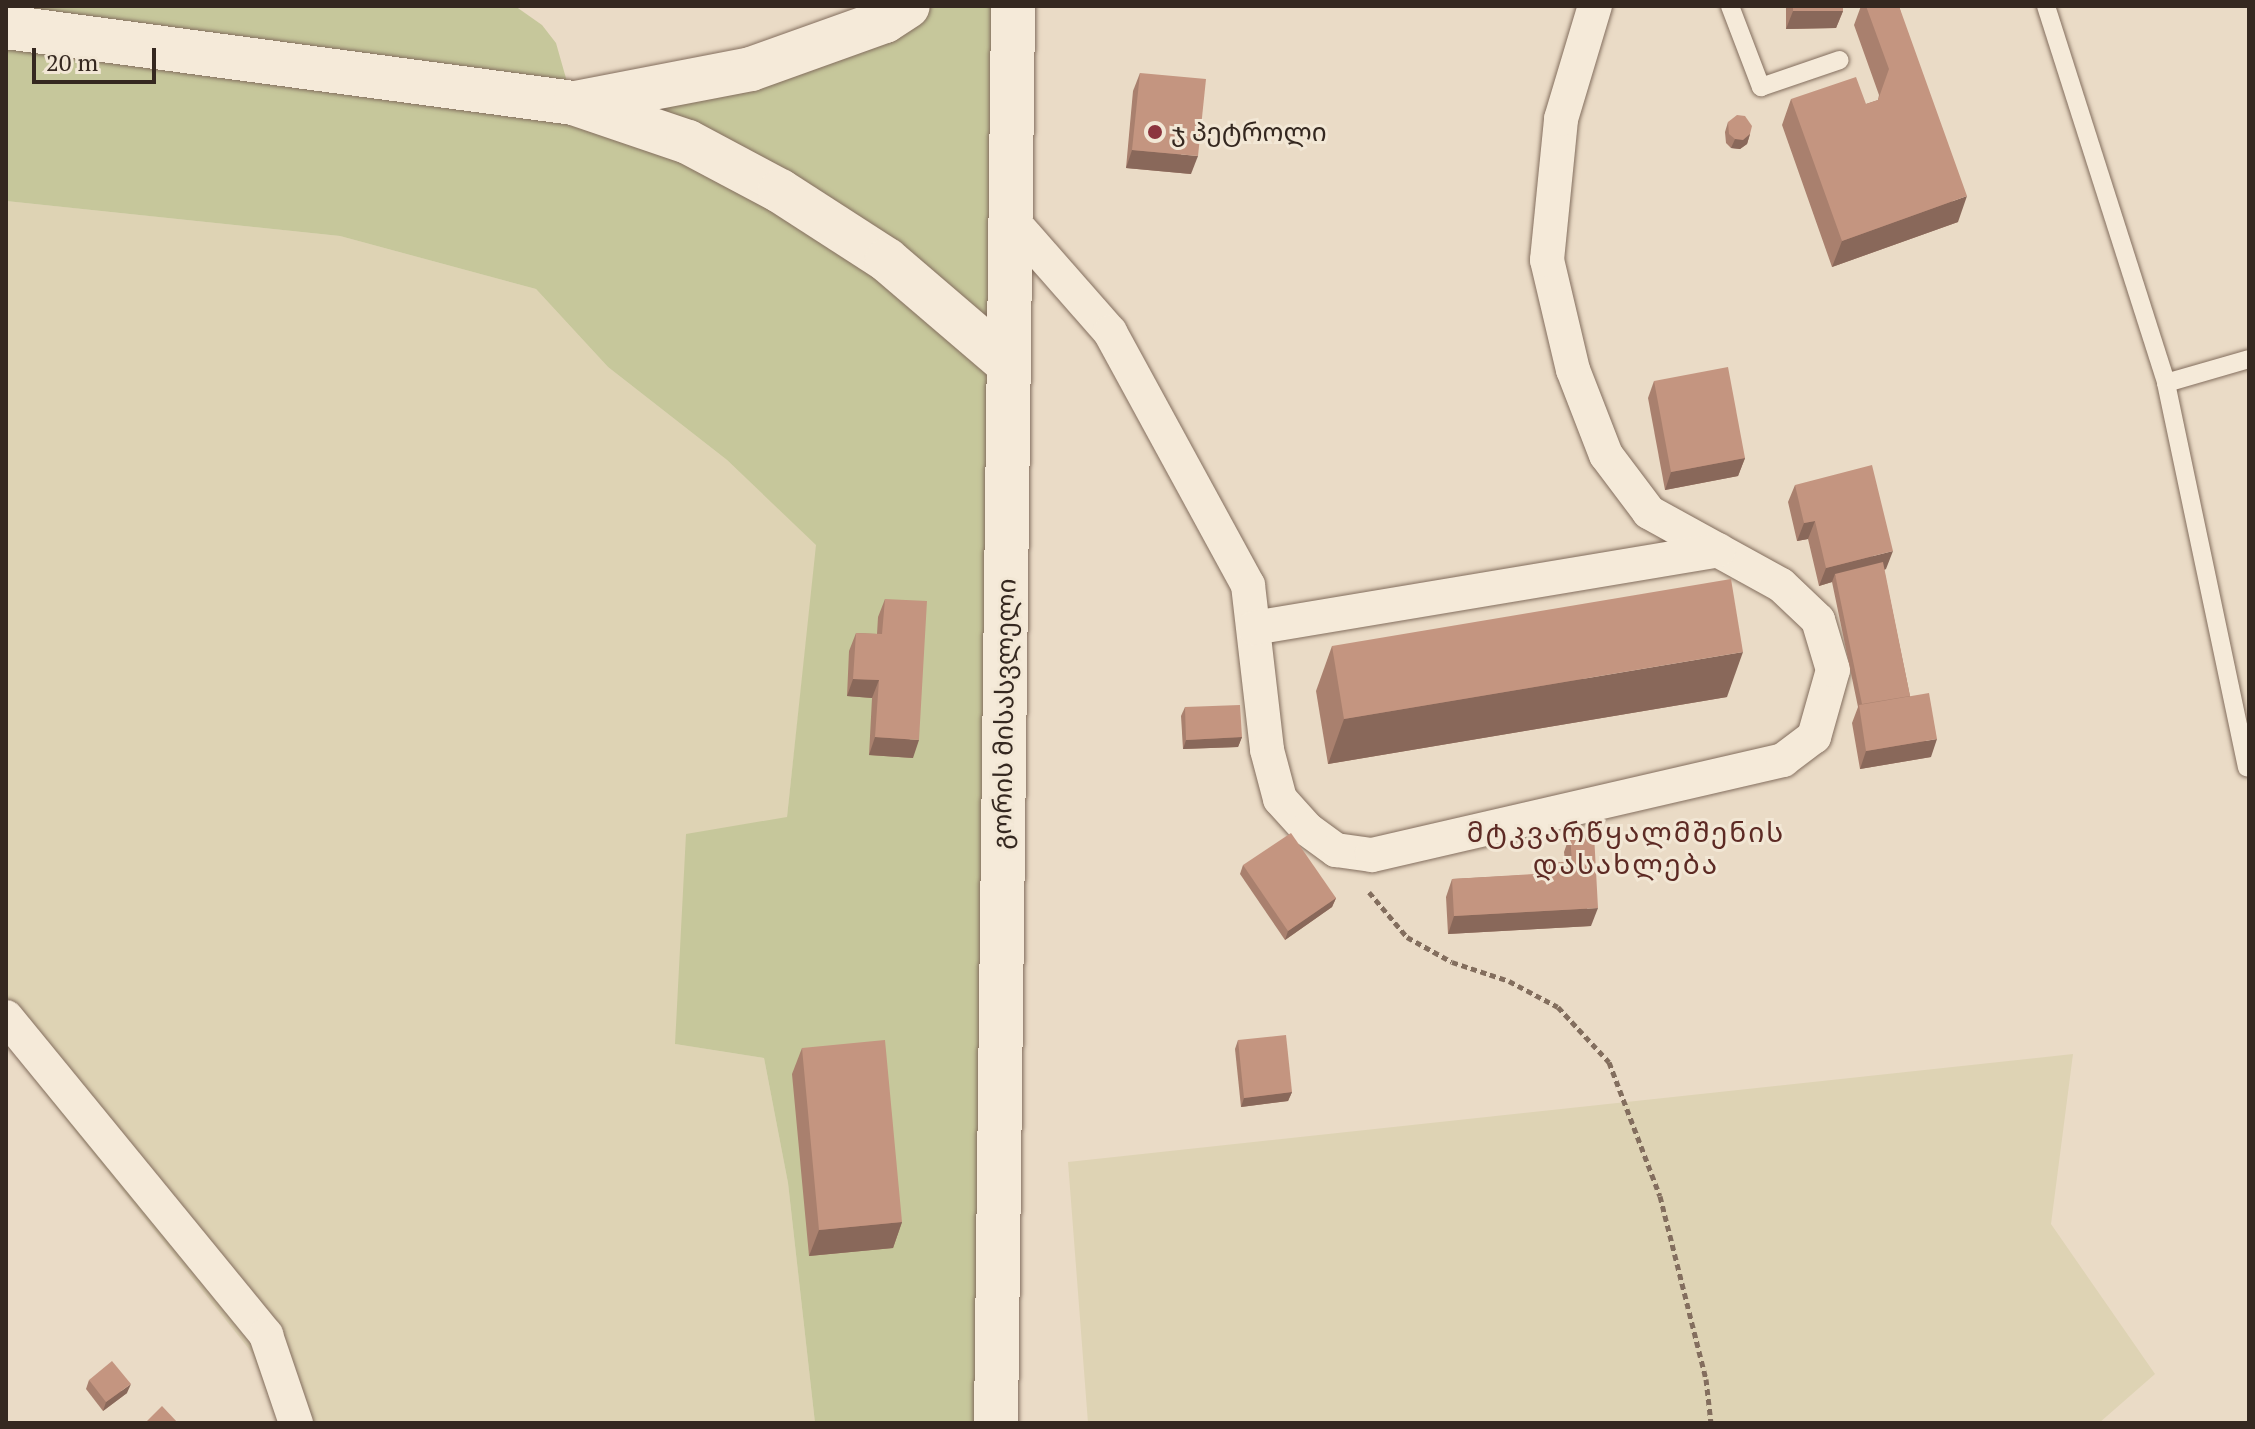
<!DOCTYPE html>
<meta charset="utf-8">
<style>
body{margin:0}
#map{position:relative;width:2255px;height:1429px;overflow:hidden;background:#eadbc6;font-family:"PT Serif","Noto Sans Georgian",serif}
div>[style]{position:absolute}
.farmland>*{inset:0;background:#ded3b4}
.green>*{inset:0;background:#c6c79b}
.path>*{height:5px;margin-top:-2.5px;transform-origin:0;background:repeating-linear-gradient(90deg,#836e5e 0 6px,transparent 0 10px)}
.roads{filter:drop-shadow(0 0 2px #836e5e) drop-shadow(0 0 2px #836e5e)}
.lane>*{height:18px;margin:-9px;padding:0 9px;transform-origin:9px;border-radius:9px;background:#f5ead9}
.street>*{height:34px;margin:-17px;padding:0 17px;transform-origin:17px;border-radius:17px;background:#f5ead9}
.secondary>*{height:44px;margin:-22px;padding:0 22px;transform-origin:22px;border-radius:22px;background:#f5ead9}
.wall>*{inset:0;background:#a9806e}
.shaded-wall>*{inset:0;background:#89685a}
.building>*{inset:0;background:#c49580}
.dots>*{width:22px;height:22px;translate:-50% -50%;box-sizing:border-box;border:4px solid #f2e7d5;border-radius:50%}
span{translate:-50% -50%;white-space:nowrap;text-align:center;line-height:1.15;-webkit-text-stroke:6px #f2e7d5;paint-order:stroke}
.poi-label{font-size:26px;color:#352820}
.left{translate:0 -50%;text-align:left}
.street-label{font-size:26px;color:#352820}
.neighbourhood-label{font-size:28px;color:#5d2a24;letter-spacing:2px}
.frame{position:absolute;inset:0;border:8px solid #352820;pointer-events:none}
.scale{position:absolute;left:32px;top:48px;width:124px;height:36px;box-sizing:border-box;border:4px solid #352820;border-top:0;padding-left:10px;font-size:24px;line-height:28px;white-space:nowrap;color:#352820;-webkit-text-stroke:6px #f2e7d5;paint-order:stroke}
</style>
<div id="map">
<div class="farmland">
<div style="clip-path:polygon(6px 201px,340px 236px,536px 289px,608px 367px,727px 460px,817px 545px,787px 817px,675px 1044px,764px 1058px,788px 1183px,815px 1423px,278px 1423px,253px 1354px,6px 1044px)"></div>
<div style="clip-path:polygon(2073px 1054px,2051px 1224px,2155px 1374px,2099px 1423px,1088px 1423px,1068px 1162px)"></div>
</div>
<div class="green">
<div style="clip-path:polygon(6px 6px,515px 6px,542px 25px,556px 43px,573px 103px,908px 6px,1013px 6px,996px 1423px,815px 1423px,788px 1183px,764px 1058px,675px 1044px,686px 834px,787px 817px,816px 545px,727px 460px,608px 367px,536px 289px,340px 236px,6px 201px)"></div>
</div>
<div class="path">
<div style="left:1369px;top:892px;width:59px;rotate:49.8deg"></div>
<div style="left:1407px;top:937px;width:51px;rotate:29.1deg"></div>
<div style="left:1452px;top:962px;width:60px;rotate:18.4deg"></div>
<div style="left:1509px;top:981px;width:55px;rotate:28deg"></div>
<div style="left:1558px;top:1007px;width:75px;rotate:47.2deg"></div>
<div style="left:1609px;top:1062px;width:143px;rotate:69.2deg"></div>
<div style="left:1660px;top:1196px;width:189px;rotate:75.9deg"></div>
<div style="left:1706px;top:1379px;width:44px;rotate:83.5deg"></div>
</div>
<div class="roads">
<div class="lane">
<div style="left:1730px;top:6px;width:87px;rotate:69.1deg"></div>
<div style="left:1761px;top:87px;width:83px;rotate:-18.9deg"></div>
<div style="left:2046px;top:6px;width:396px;rotate:72.3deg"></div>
<div style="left:2166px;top:383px;width:393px;rotate:78.1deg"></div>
<div style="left:2166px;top:383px;width:86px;rotate:-16.1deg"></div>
</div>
<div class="street">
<div style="left:1009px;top:217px;width:153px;rotate:48.7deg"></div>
<div style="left:1110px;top:332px;width:288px;rotate:61.4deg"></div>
<div style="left:1248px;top:585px;width:166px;rotate:83.4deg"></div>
<div style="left:1267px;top:750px;width:51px;rotate:75.1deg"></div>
<div style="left:1280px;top:799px;width:40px;rotate:48deg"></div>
<div style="left:1307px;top:829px;width:36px;rotate:36deg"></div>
<div style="left:1336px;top:850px;width:36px;rotate:8deg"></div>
<div style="left:1372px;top:855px;width:422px;rotate:-13deg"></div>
<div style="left:1783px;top:760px;width:39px;rotate:-37deg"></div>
<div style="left:1814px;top:737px;width:70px;rotate:-74.2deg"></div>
<div style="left:1833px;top:670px;width:52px;rotate:-106.7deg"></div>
<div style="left:1818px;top:620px;width:51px;rotate:-136.6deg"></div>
<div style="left:1781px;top:585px;width:151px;rotate:-151.1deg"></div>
<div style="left:1649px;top:512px;width:71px;rotate:-127deg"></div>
<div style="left:1606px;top:455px;width:91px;rotate:-111.2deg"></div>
<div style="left:1573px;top:370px;width:113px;rotate:-103.3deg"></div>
<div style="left:1547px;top:260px;width:142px;rotate:-84.3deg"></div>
<div style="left:1561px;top:119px;width:118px;rotate:-73.3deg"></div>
<div style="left:1254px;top:628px;width:471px;rotate:-9.5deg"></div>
<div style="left:6px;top:1017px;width:411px;rotate:50.7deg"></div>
<div style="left:266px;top:1335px;width:93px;rotate:71.2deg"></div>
</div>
<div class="secondary">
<div style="left:6px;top:27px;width:572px;rotate:7.63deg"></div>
<div style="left:573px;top:103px;width:121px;rotate:18.7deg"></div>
<div style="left:688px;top:142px;width:104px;rotate:28deg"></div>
<div style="left:780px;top:191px;width:127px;rotate:32.8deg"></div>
<div style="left:887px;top:260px;width:158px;rotate:40.6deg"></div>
<div style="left:575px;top:103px;width:179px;rotate:-10.9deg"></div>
<div style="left:751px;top:69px;width:142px;rotate:-19.7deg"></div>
<div style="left:885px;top:21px;width:27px;rotate:-33deg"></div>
<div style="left:996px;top:1423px;width:1417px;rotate:-89.31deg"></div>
</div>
</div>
<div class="wall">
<div style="clip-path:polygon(1786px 6px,1843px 6px,1843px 11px,1836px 28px,1786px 29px)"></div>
<div style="clip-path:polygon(1861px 6px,1899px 6px,1958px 222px,1832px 267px,1782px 125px,1791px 99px,1866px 104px,1878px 100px,1879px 95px,1854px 25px)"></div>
<div style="clip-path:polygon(1140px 73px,1191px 174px,1126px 168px,1133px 91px)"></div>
<div style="clip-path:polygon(1728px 122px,1750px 134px,1747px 144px,1740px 149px,1731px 148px,1726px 143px,1725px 132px)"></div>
<div style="clip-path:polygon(1654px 381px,1745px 458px,1738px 476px,1665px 490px,1648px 398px)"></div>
<div style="clip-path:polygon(1795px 485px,1886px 569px,1884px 570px,1910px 696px,1931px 757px,1860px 769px,1852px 723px,1858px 707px,1832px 582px,1819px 586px,1808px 539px,1797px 541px,1788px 502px)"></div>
<div style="clip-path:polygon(885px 599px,913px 758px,869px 755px,872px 698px,847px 696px,849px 651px,856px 633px,877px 634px,878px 617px)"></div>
<div style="clip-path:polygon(1332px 646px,1727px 697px,1328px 764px,1316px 691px)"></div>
<div style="clip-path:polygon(1185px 707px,1242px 737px,1238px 747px,1183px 749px,1181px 716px)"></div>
<div style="clip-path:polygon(1570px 835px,1591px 926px,1448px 934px,1446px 897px,1452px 879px,1546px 874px,1550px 863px,1565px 862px,1564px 852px)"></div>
<div style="clip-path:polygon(1243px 865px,1336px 898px,1332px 907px,1285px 940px,1240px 874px)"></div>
<div style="clip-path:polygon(1238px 1040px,1292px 1092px,1288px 1101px,1241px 1107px,1235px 1049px)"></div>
<div style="clip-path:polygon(802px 1048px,902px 1222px,893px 1248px,809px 1256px,792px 1074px)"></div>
<div style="clip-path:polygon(89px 1380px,127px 1393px,103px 1411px,86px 1389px)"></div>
</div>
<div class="shaded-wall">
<div style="clip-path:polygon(1793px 11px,1843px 11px,1836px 28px,1786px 29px)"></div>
<div style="clip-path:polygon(1750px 134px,1747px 144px,1740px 149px,1731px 148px,1735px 139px)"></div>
<div style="clip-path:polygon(1132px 150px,1198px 156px,1191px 174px,1126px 168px)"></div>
<div style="clip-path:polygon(1967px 196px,1958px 222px,1832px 267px,1842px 241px)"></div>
<div style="clip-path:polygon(1745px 458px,1738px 476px,1665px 490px,1671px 472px)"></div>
<div style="clip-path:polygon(1815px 521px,1808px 539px,1797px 541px,1804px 523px)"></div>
<div style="clip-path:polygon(1893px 551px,1886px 569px,1837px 581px,1835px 574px,1832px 582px,1819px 586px,1826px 568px)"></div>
<div style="clip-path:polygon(1743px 652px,1727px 697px,1328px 764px,1344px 719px)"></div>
<div style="clip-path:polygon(853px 679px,879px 680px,872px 698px,847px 696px)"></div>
<div style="clip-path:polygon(875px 737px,919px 740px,913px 758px,869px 755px)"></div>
<div style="clip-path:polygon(1242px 737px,1238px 747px,1183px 749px,1186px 740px)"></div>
<div style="clip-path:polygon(1937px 739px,1931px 757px,1860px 769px,1866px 751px)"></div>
<div style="clip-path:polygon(1336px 898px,1332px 907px,1285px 940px,1288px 931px)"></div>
<div style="clip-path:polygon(1598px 908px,1591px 926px,1448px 934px,1454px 916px)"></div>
<div style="clip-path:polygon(1292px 1092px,1288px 1101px,1241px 1107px,1244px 1098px)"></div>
<div style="clip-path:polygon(902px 1222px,893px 1248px,809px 1256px,819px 1230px)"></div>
<div style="clip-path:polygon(131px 1384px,127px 1393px,103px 1411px,106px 1402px)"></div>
</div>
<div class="building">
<div style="clip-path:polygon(1793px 6px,1843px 6px,1843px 11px,1793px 11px)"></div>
<div style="clip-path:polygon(1866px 6px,1899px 6px,1967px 196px,1842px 241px,1791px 99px,1856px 77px,1866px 104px,1878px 100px,1889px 69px)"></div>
<div style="clip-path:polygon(1140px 73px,1206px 79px,1198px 156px,1132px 150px)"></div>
<div style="clip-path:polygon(1737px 115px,1745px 116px,1752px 126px,1750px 134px,1743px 140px,1735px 139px,1729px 134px,1728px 122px)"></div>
<div style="clip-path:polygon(1728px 367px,1745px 458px,1671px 472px,1654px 381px)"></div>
<div style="clip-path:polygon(1872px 465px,1893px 551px,1826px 568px,1815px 521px,1804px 523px,1795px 485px)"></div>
<div style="clip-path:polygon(1883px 562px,1910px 696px,1862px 704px,1835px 574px)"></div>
<div style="clip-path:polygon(1731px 579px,1743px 652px,1344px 719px,1332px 646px)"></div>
<div style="clip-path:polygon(885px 599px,927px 601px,919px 740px,875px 737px,879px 680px,853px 679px,856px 633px,882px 634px)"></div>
<div style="clip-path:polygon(1929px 693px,1937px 739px,1866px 751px,1859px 705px)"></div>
<div style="clip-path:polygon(1240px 705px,1242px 737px,1186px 740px,1185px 707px)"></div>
<div style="clip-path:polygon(1291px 833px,1336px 898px,1288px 931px,1243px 865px)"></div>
<div style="clip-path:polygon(1594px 834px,1598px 908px,1454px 916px,1452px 879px,1551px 873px,1550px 863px,1572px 862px,1570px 835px)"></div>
<div style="clip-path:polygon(1286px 1035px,1292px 1092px,1244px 1098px,1238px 1040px)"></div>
<div style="clip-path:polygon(885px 1040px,902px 1222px,819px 1230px,802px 1048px)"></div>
<div style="clip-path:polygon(112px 1361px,131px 1384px,106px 1402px,89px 1380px)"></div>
<div style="clip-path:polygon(162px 1406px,178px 1423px,145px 1423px)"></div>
</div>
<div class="dots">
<div style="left:1155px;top:132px;background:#8c343e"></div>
</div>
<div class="poi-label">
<span class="left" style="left:1171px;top:132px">ჯ პეტროლი</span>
</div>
<div class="street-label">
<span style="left:1004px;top:714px;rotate:-89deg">გორის მისასვლელი</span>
</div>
<div class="neighbourhood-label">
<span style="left:1626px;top:848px">მტკვარწყალმშენის<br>დასახლება</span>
</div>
<div class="frame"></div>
<div class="scale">20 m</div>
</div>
